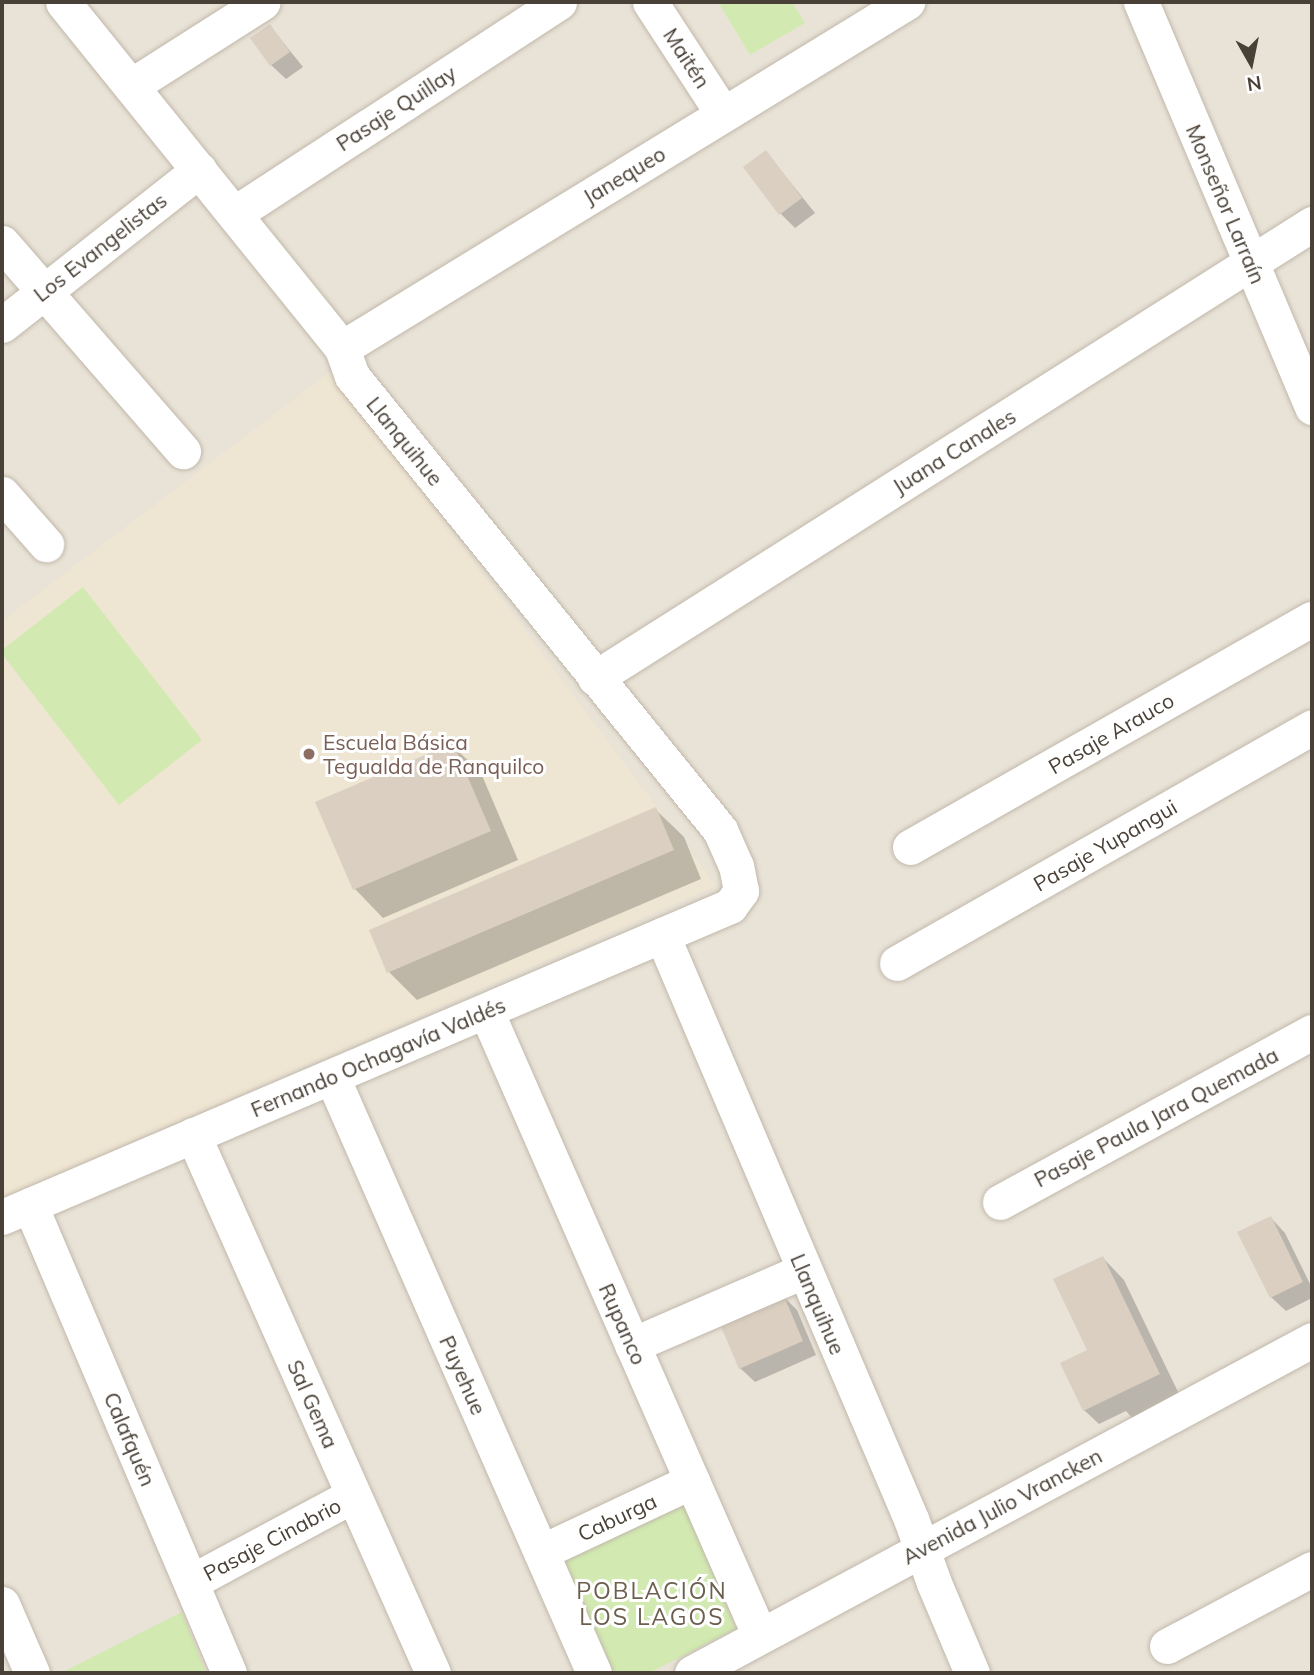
<!DOCTYPE html>
<meta charset="utf-8">
<style>
body{margin:0}
#map{position:relative;width:1314px;height:1675px;overflow:hidden;background:#f5f1e9;font-family:Mulish,sans-serif}
div>[style]{position:absolute}
.residential>*{inset:0;background:#e9e3d7}
.education>*{inset:0;background:#eee5d2}
.green>*{inset:0;background:#d2eab1}
.shadow>*{inset:0;background:#0003}
.building>*{inset:0;background:#dacfc1}
.roads{filter:drop-shadow(0 0 2px #c1b8ab) drop-shadow(0 0 2px #c1b8ab)}
.minor>*{height:35px;margin:-17.5px;padding:0 17.5px;transform-origin:17.5px;border-radius:17.5px;background:#fff}
.dots>*{width:19px;height:19px;translate:-50% -50%;box-sizing:border-box;border:4px solid #fff;border-radius:50%}
span{translate:-50% -50%;white-space:nowrap;text-align:center;line-height:1.15;-webkit-text-stroke:6px #fff;paint-order:stroke}
.street-label{font-size:21px;color:#494137}
.education-label{font-size:21px;color:#785e54}
.left{translate:0 -50%;text-align:left}
.neighbourhood-label{font-size:23px;color:#6c5f4e;letter-spacing:2px}
.frame{position:absolute;inset:0;border:4px solid #494137;pointer-events:none}
.north{position:absolute;left:1216px;top:28px;width:70px;height:70px;-webkit-text-stroke:5px #fff;paint-order:stroke;rotate:171deg;font-size:19px;font-weight:700;line-height:28px;text-align:center;color:#494137}
.north::after{content:'';display:block;margin:auto;width:24px;height:32px;background:#494137;clip-path:polygon(50% 0,100% 100%,50% 72%,0 100%)}
</style>
<div id="map">
<div class="residential">
<div style="clip-path:polygon(2px 2px,1312px 2px,1312px 1673px,2px 1673px)"></div>
</div>
<div class="education">
<div style="clip-path:polygon(331px 371px,716px 886px,2px 1199px,2px 621px)"></div>
</div>
<div class="green">
<div style="clip-path:polygon(718px 2px,792px 2px,805px 23px,750px 55px)"></div>
<div style="clip-path:polygon(83px 587px,202px 740px,119px 805px,2px 654px,2px 650px)"></div>
<div style="clip-path:polygon(685px 1499px,736px 1629px,649px 1673px,611px 1673px,559px 1564px)"></div>
<div style="clip-path:polygon(182px 1612px,206px 1673px,61px 1673px)"></div>
</div>
<div class="shadow">
<div style="clip-path:polygon(270px 26px,303px 67px,286px 79px,271px 65px)"></div>
<div style="clip-path:polygon(766px 152px,815px 213px,795px 228px,781px 214px)"></div>
<div style="clip-path:polygon(452px 745px,481px 773px,518px 860px,383px 918px,355px 889px)"></div>
<div style="clip-path:polygon(655px 809px,684px 837px,701px 879px,417px 1000px,389px 972px)"></div>
<div style="clip-path:polygon(1271px 1218px,1285px 1233px,1312px 1288px,1312px 1298px,1286px 1311px,1271px 1297px)"></div>
<div style="clip-path:polygon(1103px 1258px,1124px 1280px,1180px 1396px,1133px 1419px,1126px 1411px,1099px 1424px,1084px 1410px)"></div>
<div style="clip-path:polygon(783px 1296px,797px 1310px,816px 1355px,755px 1382px,740px 1368px)"></div>
</div>
<div class="building">
<div style="clip-path:polygon(270px 24px,290px 52px,270px 66px,250px 38px)"></div>
<div style="clip-path:polygon(766px 150px,802px 198px,779px 215px,743px 167px)"></div>
<div style="clip-path:polygon(453px 743px,491px 831px,353px 890px,315px 802px)"></div>
<div style="clip-path:polygon(656px 807px,674px 850px,387px 973px,369px 930px)"></div>
<div style="clip-path:polygon(1271px 1216px,1303px 1282px,1270px 1298px,1237px 1232px)"></div>
<div style="clip-path:polygon(1103px 1256px,1160px 1374px,1083px 1411px,1060px 1363px,1087px 1350px,1053px 1279px)"></div>
<div style="clip-path:polygon(783px 1294px,803px 1341px,739px 1369px,719px 1322px)"></div>
</div>
<div class="roads">
<div class="minor">
<div style="left:650px;top:2px;width:134px;rotate:56.9deg"></div>
<div style="left:1141px;top:2px;width:440px;rotate:67.1deg"></div>
<div style="left:131px;top:86px;width:156px;rotate:-32.5deg"></div>
<div style="left:234px;top:214px;width:388px;rotate:-33.1deg"></div>
<div style="left:2px;top:243px;width:276px;rotate:49deg"></div>
<div style="left:2px;top:325px;width:251px;rotate:-38.2deg"></div>
<div style="left:342px;top:348px;width:663px;rotate:-31.48deg"></div>
<div style="left:2px;top:494px;width:67px;rotate:48.7deg"></div>
<div style="left:595px;top:678px;width:849px;rotate:-32.34deg"></div>
<div style="left:910px;top:847px;width:462px;rotate:-29.6deg"></div>
<div style="left:662px;top:935px;width:635px;rotate:66.91deg"></div>
<div style="left:911px;top:1519px;width:68px;rotate:70.2deg"></div>
<div style="left:934px;top:1583px;width:98px;rotate:67.1deg"></div>
<div style="left:897px;top:963px;width:477px;rotate:-29.6deg"></div>
<div style="left:486px;top:1011px;width:682px;rotate:66.33deg"></div>
<div style="left:332px;top:1077px;width:651px;rotate:66.27deg"></div>
<div style="left:193px;top:1135px;width:589px;rotate:65.96deg"></div>
<div style="left:1000px;top:1202px;width:355px;rotate:-28.6deg"></div>
<div style="left:30px;top:1205px;width:509px;rotate:66.96deg"></div>
<div style="left:2px;top:1217px;width:792px;rotate:-23.13deg"></div>
<div style="left:730px;top:906px;width:19px;rotate:-54deg"></div>
<div style="left:741px;top:891px;width:25px;rotate:-101deg"></div>
<div style="left:736px;top:866px;width:39px;rotate:-114deg"></div>
<div style="left:720px;top:830px;width:584px;rotate:-129.03deg"></div>
<div style="left:352px;top:376px;width:30px;rotate:-110deg"></div>
<div style="left:342px;top:348px;width:444px;rotate:-128.9deg"></div>
<div style="left:632px;top:1345px;width:186px;rotate:-23.4deg"></div>
<div style="left:541px;top:1552px;width:167px;rotate:-25.2deg"></div>
<div style="left:191px;top:1582px;width:184px;rotate:-28.2deg"></div>
<div style="left:2px;top:1604px;width:75px;rotate:66.5deg"></div>
<div style="left:1167px;top:1646px;width:164px;rotate:-28deg"></div>
<div style="left:692px;top:1673px;width:704px;rotate:-28.24deg"></div>
</div>
</div>
<div class="dots">
<div style="left:309px;top:754px;background:#8d6e63"></div>
</div>
<div class="street-label">
<span style="left:687px;top:58px;rotate:57deg">Maitén</span>
<span style="left:396px;top:108px;rotate:-33deg">Pasaje Quillay</span>
<span style="left:624px;top:175px;rotate:-31deg">Janequeo</span>
<span style="left:1226px;top:204px;rotate:67deg">Monseñor Larraín</span>
<span style="left:100px;top:247px;rotate:-38deg">Los Evangelistas</span>
<span style="left:405px;top:441px;rotate:51deg">Llanquihue</span>
<span style="left:954px;top:451px;rotate:-32deg">Juana Canales</span>
<span style="left:1111px;top:733px;rotate:-30deg">Pasaje Arauco</span>
<span style="left:1105px;top:845px;rotate:-30deg">Pasaje Yupangui</span>
<span style="left:378px;top:1057px;rotate:-23deg">Fernando Ochagavía Valdés</span>
<span style="left:1156px;top:1117px;rotate:-28deg">Pasaje Paula Jara Quemada</span>
<span style="left:818px;top:1304px;rotate:67deg">Llanquihue</span>
<span style="left:623px;top:1324px;rotate:66deg">Rupanco</span>
<span style="left:463px;top:1375px;rotate:66deg">Puyehue</span>
<span style="left:313px;top:1404px;rotate:66deg">Sal Gema</span>
<span style="left:130px;top:1439px;rotate:67deg">Calafquén</span>
<span style="left:1002px;top:1506px;rotate:-28deg">Avenida Julio Vrancken</span>
<span style="left:617px;top:1517px;rotate:-25deg">Caburga</span>
<span style="left:272px;top:1539px;rotate:-28deg">Pasaje Cinabrio</span>
</div>
<div class="education-label">
<span class="left" style="left:323px;top:754px">Escuela Básica<br>Tegualda de Ranquilco</span>
</div>
<div class="neighbourhood-label">
<span style="left:652px;top:1604px">POBLACIÓN<br>LOS LAGOS</span>
</div>
<div class="frame"></div>
<div class="north">N</div>
</div>
